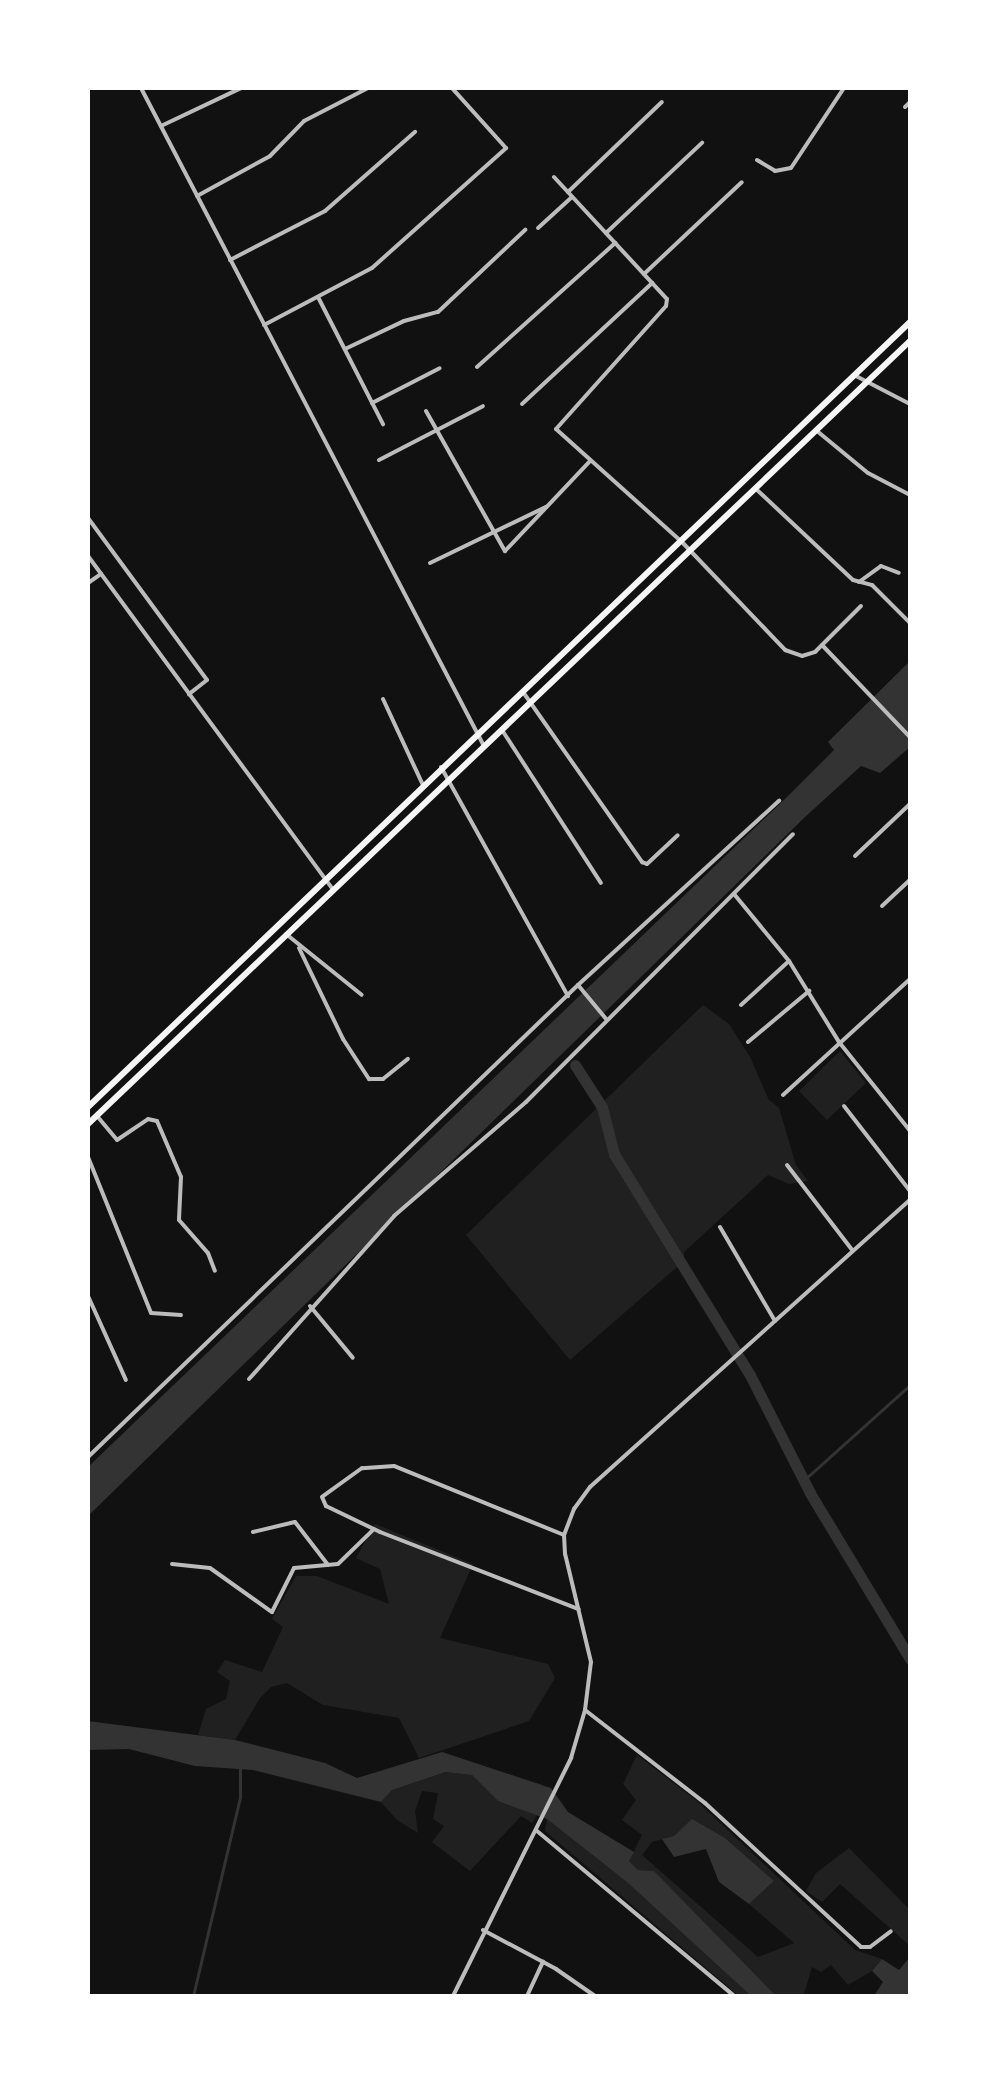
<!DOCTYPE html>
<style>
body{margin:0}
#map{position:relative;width:998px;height:2084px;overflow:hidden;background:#111;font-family:"Alegreya Sans",sans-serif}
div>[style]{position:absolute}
.green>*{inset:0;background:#202020}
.water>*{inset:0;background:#333}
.stream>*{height:3px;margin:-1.5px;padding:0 1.5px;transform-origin:1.5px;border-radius:1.5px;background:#333}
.canal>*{height:11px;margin:-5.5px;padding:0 5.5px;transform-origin:5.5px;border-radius:5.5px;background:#333}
.minor>*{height:4px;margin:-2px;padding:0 2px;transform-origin:2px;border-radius:2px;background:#bcbcbc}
.secondary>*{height:6px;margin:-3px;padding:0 3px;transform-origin:3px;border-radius:3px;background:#f5f5f5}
span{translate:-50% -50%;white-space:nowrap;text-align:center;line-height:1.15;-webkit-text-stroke:7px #fff;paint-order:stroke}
.frame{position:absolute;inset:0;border:90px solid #fff;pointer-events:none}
</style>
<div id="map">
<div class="green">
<div style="clip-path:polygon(703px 1005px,729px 1024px,750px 1057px,769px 1100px,779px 1108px,796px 1165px,808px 1181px,789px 1184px,768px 1175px,684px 1252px,684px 1261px,570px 1360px,466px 1235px)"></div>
<div style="clip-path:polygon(840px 1051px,866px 1083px,827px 1120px,799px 1091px)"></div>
<div style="clip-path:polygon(375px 1524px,473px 1564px,440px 1638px,548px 1664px,555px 1678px,529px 1721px,419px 1758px,399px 1718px,323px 1705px,287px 1683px,271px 1687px,260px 1698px,235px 1740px,198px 1735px,206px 1709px,226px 1699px,230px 1681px,217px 1672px,225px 1660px,262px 1672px,283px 1627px,272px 1619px,296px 1576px,317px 1576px,389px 1604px,380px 1569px,356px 1558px)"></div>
<div style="clip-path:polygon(evenodd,637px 1755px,697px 1801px,855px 1950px,882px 1959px,872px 1971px,848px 1985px,831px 1965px,821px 1972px,812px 1967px,804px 1994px,809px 1996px,776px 1996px,768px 1990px,654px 1871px,638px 1870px,629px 1861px,642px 1835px,622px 1820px,636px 1800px,623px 1784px,637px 1755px,692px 1820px,725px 1838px,774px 1881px,749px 1904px,794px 1943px,758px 1957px,642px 1855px,652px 1842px,674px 1836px,692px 1820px)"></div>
<div style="clip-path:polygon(447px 1772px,472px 1775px,498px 1801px,537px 1815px,532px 1823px,521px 1816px,470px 1871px,432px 1842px,444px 1826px,433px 1819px,438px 1793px,422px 1791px,415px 1811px,418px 1833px,397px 1820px,381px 1802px,392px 1790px)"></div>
<div style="clip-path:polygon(547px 1819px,628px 1883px,751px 1996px,739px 1996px,545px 1831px)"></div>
<div style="clip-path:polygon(849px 1848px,910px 1910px,910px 1946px,840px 1884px,822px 1902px,806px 1891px,816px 1873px)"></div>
</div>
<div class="water">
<div style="clip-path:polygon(910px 661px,910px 747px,880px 773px,861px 766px,805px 817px,88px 1516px,88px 1467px,787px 797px,834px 750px,828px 742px)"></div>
<div style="clip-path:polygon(88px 1721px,235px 1740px,325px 1763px,357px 1778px,442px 1752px,551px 1788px,568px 1812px,634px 1852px,629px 1861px,638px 1870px,654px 1871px,776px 1996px,751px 1996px,628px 1883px,547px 1819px,498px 1801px,472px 1775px,446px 1772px,392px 1790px,381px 1802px,253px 1770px,195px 1766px,129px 1749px,88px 1750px)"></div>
<div style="clip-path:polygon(692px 1819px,725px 1838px,774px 1881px,749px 1904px,719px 1882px,706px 1849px,674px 1857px,662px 1839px,674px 1836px)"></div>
<div style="clip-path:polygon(910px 1957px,910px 1996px,874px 1996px,883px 1982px,872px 1971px,882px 1959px,899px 1970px)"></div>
</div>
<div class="stream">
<div style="left:804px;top:1480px;width:142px;rotate:-41.9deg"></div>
<div style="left:193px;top:1996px;width:204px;rotate:-76.7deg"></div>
<div style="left:240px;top:1797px;width:32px;rotate:-90deg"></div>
</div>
<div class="canal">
<div style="left:575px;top:1065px;width:50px;rotate:57.3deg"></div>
<div style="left:602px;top:1107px;width:49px;rotate:75.7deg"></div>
<div style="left:614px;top:1154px;width:259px;rotate:58.4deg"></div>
<div style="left:750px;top:1375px;width:132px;rotate:63deg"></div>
<div style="left:810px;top:1493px;width:194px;rotate:58.9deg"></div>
</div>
<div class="minor">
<div style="left:141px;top:88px;width:740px;rotate:62.47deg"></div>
<div style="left:905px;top:107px;width:7px;rotate:-45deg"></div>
<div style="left:161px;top:126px;width:89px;rotate:-25.4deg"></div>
<div style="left:757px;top:160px;width:21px;rotate:31deg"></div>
<div style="left:775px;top:171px;width:16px;rotate:-11deg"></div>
<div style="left:791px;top:168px;width:96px;rotate:-56.5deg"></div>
<div style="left:554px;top:177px;width:166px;rotate:47.2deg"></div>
<div style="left:667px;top:299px;width:7px;rotate:98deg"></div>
<div style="left:666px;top:306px;width:165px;rotate:131.8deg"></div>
<div style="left:556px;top:429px;width:168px;rotate:41.9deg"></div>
<div style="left:681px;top:541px;width:151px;rotate:46.3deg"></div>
<div style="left:785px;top:650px;width:18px;rotate:19deg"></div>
<div style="left:802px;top:656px;width:14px;rotate:-17deg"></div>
<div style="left:815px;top:652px;width:65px;rotate:-45deg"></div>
<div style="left:568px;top:192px;width:130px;rotate:-43.8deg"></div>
<div style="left:197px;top:196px;width:83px;rotate:-28.7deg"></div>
<div style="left:270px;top:156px;width:49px;rotate:-45.8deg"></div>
<div style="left:304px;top:121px;width:72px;rotate:-27.3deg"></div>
<div style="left:538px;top:228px;width:46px;rotate:-42.4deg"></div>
<div style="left:606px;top:233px;width:132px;rotate:-43.2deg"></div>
<div style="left:230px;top:260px;width:107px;rotate:-27.3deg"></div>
<div style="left:325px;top:211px;width:120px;rotate:-41.3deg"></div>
<div style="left:644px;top:274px;width:134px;rotate:-43.2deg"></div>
<div style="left:318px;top:297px;width:143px;rotate:62.9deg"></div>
<div style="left:264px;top:325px;width:122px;rotate:-27.8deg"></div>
<div style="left:372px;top:268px;width:180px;rotate:-41.8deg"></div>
<div style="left:506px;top:148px;width:81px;rotate:-132deg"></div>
<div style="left:345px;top:349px;width:65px;rotate:-25.4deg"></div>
<div style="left:404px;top:321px;width:35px;rotate:-15deg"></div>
<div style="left:438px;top:312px;width:120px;rotate:-43.3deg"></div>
<div style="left:477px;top:367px;width:186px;rotate:-41.9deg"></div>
<div style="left:854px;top:375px;width:63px;rotate:27.4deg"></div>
<div style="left:372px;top:403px;width:76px;rotate:-27.2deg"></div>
<div style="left:522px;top:404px;width:178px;rotate:-42.9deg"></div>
<div style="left:426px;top:411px;width:161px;rotate:60.6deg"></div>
<div style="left:505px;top:551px;width:124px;rotate:-46.6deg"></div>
<div style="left:817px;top:431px;width:66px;rotate:39.5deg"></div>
<div style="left:868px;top:473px;width:47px;rotate:27.6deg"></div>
<div style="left:379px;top:460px;width:117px;rotate:-27.4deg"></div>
<div style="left:755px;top:488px;width:134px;rotate:43.2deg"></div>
<div style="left:853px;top:580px;width:20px;rotate:15deg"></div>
<div style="left:872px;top:585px;width:54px;rotate:45deg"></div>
<div style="left:88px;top:518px;width:201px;rotate:53.7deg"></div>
<div style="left:207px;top:680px;width:23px;rotate:142deg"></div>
<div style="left:88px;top:556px;width:413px;rotate:53.7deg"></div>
<div style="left:430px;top:563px;width:129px;rotate:-25.8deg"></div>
<div style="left:859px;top:582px;width:27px;rotate:-36deg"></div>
<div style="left:881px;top:566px;width:19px;rotate:21deg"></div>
<div style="left:88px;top:583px;width:16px;rotate:-35deg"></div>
<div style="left:822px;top:645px;width:127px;rotate:46.3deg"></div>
<div style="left:523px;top:692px;width:208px;rotate:55deg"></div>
<div style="left:642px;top:862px;width:5px;rotate:22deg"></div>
<div style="left:647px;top:864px;width:42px;rotate:-43.1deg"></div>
<div style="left:383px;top:699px;width:95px;rotate:65.1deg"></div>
<div style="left:502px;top:730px;width:182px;rotate:57.1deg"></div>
<div style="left:441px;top:767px;width:262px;rotate:61deg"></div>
<div style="left:855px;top:856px;width:76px;rotate:-43.4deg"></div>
<div style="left:734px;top:894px;width:87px;rotate:50.6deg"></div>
<div style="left:789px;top:961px;width:95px;rotate:58.3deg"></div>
<div style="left:839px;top:1042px;width:114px;rotate:51.4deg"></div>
<div style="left:882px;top:906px;width:38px;rotate:-43deg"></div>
<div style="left:286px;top:934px;width:97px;rotate:38.8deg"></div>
<div style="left:299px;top:948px;width:101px;rotate:64.2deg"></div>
<div style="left:343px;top:1039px;width:48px;rotate:57deg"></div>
<div style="left:369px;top:1079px;width:14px"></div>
<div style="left:383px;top:1079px;width:32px;rotate:-39deg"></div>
<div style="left:578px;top:985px;width:45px;rotate:50.4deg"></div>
<div style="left:741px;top:1005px;width:65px;rotate:-42.5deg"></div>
<div style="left:748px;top:1042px;width:80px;rotate:-39.9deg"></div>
<div style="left:783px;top:1095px;width:172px;rotate:-42.4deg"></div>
<div style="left:844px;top:1106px;width:108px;rotate:52.2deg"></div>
<div style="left:97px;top:1116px;width:31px;rotate:50deg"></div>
<div style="left:117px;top:1140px;width:37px;rotate:-34deg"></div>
<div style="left:148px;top:1119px;width:9px;rotate:13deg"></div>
<div style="left:157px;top:1121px;width:61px;rotate:66.8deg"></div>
<div style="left:181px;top:1177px;width:43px;rotate:92.7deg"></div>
<div style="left:179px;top:1220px;width:44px;rotate:48.7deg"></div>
<div style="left:208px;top:1253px;width:19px;rotate:69deg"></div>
<div style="left:88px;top:1157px;width:168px;rotate:68deg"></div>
<div style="left:151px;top:1313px;width:30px;rotate:4deg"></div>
<div style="left:787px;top:1165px;width:108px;rotate:52.5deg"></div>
<div style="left:720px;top:1227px;width:109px;rotate:59.7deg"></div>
<div style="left:88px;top:1296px;width:92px;rotate:65.7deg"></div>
<div style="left:310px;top:1306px;width:67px;rotate:50.4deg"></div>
<div style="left:249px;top:1379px;width:218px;rotate:-48.3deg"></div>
<div style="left:394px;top:1216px;width:174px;rotate:-40.8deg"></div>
<div style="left:526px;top:1102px;width:378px;rotate:-45.1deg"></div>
<div style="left:88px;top:1457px;width:680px;rotate:-43.93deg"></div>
<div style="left:578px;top:985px;width:273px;rotate:-42.5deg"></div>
<div style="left:253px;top:1532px;width:43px;rotate:-13.4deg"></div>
<div style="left:295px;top:1522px;width:54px;rotate:52.5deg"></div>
<div style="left:564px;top:1535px;width:183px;rotate:-157.9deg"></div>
<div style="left:394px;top:1466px;width:32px;rotate:176deg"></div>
<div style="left:362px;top:1468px;width:49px;rotate:144.1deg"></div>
<div style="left:322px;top:1497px;width:10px;rotate:66deg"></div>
<div style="left:326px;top:1506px;width:60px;rotate:25.7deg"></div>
<div style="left:380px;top:1532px;width:213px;rotate:21.2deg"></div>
<div style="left:172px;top:1564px;width:38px;rotate:6deg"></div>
<div style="left:210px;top:1568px;width:76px;rotate:35.4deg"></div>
<div style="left:272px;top:1612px;width:49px;rotate:-63.4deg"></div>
<div style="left:294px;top:1568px;width:44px;rotate:-5.2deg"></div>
<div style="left:338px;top:1564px;width:50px;rotate:-44.2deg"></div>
<div style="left:585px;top:1710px;width:152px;rotate:37.8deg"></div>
<div style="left:705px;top:1803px;width:212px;rotate:42.7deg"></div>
<div style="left:861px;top:1947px;width:9px"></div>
<div style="left:870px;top:1947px;width:26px;rotate:-37deg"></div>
<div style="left:537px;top:1831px;width:257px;rotate:39.9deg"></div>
<div style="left:483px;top:1930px;width:83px;rotate:28.1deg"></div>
<div style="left:556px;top:1969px;width:47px;rotate:34.7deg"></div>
<div style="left:453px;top:1996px;width:266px;rotate:-63.6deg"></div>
<div style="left:571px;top:1758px;width:50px;rotate:-73.7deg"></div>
<div style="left:585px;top:1710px;width:48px;rotate:-82.9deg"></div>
<div style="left:591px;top:1662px;width:111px;rotate:-103.5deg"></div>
<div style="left:565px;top:1554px;width:19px;rotate:-93deg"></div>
<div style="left:564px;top:1535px;width:28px;rotate:-69deg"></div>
<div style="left:574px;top:1509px;width:27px;rotate:-54deg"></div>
<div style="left:590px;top:1487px;width:430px;rotate:-41.9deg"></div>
<div style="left:527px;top:1996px;width:38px;rotate:-65deg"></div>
</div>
<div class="secondary">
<div style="left:88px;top:1107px;width:1137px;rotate:-43.68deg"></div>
<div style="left:88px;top:1124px;width:1135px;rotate:-43.61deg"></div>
</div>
<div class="frame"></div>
</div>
